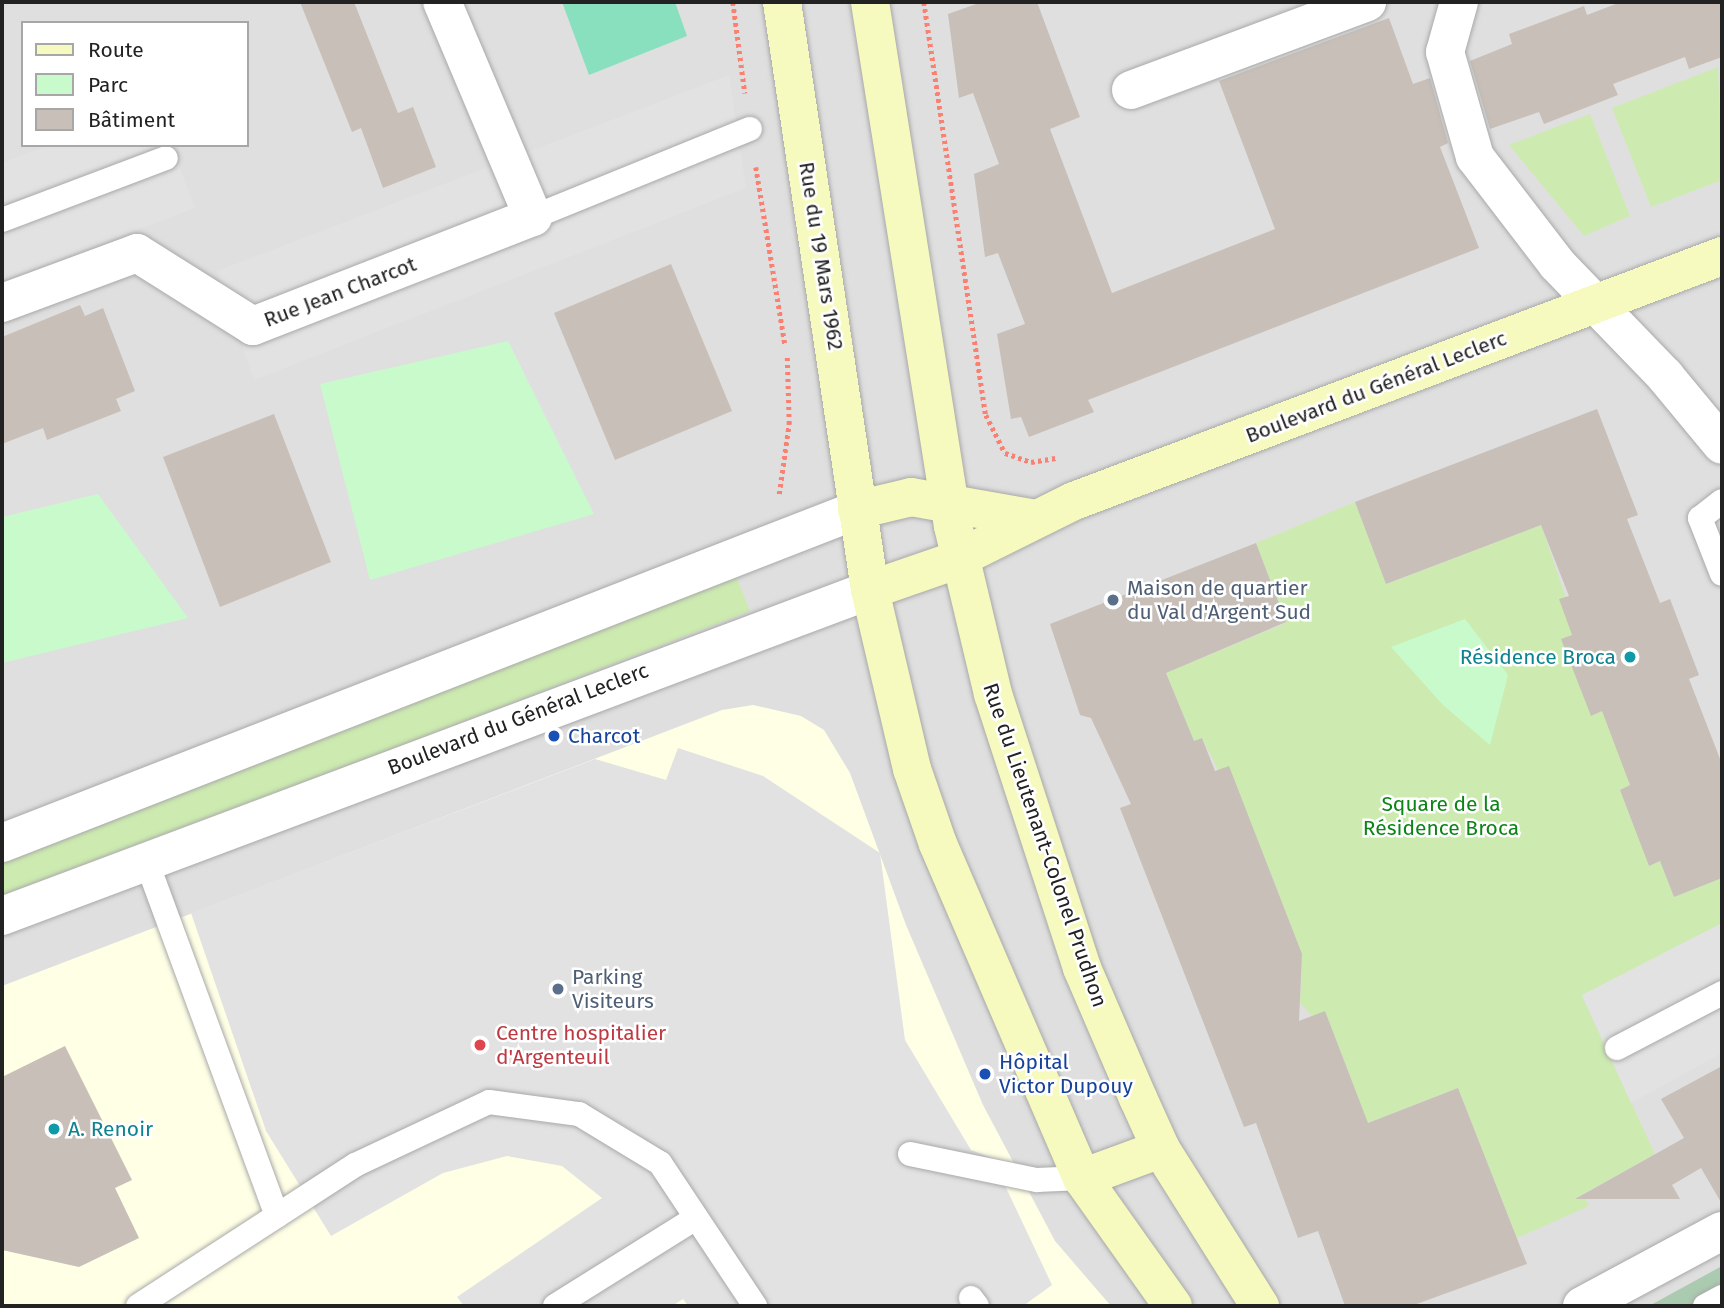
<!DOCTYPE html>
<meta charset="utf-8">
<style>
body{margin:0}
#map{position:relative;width:1724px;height:1308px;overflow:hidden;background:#f2efe9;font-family:"Fira Sans",sans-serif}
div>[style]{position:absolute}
.residential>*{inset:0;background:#e0dfdf}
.education>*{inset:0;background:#ffffe5}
.grass>*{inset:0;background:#cdebb0}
.cemetery>*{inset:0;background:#aacbaf}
.park>*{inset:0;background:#c8facc}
.pitch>*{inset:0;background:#88e0be}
.parking>*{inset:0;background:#e2e2e2}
.building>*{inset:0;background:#c7bfb8}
.path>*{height:4.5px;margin-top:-2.25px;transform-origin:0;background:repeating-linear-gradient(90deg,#fa8072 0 3.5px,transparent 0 7px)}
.roads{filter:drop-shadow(0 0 2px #a9a9a9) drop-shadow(0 0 2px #a9a9a9)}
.service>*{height:24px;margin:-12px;padding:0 12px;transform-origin:12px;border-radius:12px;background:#fff}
.pedestrian>*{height:38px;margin:-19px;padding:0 19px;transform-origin:19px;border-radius:19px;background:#fff}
.minor>*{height:38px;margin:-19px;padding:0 19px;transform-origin:19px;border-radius:19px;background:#fff}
.tertiary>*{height:38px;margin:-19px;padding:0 19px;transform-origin:19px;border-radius:19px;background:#fff}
.secondary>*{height:38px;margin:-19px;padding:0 19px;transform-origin:19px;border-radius:19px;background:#f7fabf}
.dots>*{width:19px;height:19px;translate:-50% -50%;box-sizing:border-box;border:4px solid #fff;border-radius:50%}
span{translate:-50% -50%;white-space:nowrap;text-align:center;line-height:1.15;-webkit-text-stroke:5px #fff;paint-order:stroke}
.street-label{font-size:21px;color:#222}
.service-label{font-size:21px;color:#4e5e75}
.left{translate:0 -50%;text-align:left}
.culture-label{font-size:21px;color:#0d838f}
.right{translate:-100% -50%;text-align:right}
.transit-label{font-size:21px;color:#164399}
.park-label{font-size:21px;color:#0c8416}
.health-label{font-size:21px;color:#be3a42}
.frame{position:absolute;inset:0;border:4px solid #222;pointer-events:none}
.legend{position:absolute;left:21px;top:21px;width:228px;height:126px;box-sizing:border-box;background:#fff;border:2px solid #a7a7a7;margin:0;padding:9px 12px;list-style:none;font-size:21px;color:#222}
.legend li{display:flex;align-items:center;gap:14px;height:35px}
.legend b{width:35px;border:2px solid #a7a7a7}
</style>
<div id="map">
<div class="residential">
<div style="clip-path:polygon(evenodd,2px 2px,1722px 2px,1722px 1306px,2px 1306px,2px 2px,23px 23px,247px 23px,247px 145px,23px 145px,23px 23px)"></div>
</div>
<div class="education">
<div style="clip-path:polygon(753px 705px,801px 716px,824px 730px,850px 773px,906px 925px,983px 1105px,1055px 1241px,1111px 1306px,2px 1306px,2px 986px,722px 710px)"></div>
</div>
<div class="grass">
<div style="clip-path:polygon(1718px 67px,1722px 180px,1651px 207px,1612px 108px)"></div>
<div style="clip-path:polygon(1590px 114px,1630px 216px,1584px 236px,1509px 145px)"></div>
<div style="clip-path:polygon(1355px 502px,1387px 584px,1541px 525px,1630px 785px,1620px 790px,1649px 865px,1660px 861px,1674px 897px,1722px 878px,1722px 923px,1582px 996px,1655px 1154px,1583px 1194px,1589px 1206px,1517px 1238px,1458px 1088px,1356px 1127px,1354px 1086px,1325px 1012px,1312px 1016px,1300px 1003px,1302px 954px,1273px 879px,1202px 738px,1194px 741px,1166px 673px,1286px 623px,1256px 543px)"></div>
<div style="clip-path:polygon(736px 576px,750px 611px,2px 900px,2px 859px)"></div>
</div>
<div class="cemetery">
<div style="clip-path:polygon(1722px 1266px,1722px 1306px,1649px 1306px)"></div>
</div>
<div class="park">
<div style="clip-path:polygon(508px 341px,594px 514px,370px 580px,320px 384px)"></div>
<div style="clip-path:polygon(98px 494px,188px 618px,2px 663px,2px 517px)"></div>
<div style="clip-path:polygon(1465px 619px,1508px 675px,1490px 745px,1443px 705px,1391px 647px)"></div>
</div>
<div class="pitch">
<div style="clip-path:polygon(562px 2px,675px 2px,687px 36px,589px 75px)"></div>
</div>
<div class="parking">
<div style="clip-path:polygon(729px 75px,746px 188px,254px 380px,217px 271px)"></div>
<div style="clip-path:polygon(49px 145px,171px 145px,195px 208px,2px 281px,2px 163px)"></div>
<div style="clip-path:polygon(678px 748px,763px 776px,880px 853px,905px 1040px,971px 1150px,992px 1158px,1052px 1285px,1023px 1306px,688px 1306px,683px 1299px,672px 1306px,464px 1306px,457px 1297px,602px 1198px,562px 1166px,507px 1156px,443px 1173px,331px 1236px,266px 1131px,191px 913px,595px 759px,666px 780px)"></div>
<div style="clip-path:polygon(1722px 923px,1722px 1053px,1631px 1103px,1582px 995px)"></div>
</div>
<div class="building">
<div style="clip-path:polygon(300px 2px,354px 2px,398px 113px,413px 107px,436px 167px,383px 188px,361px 128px,352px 132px)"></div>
<div style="clip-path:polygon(982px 2px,1037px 2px,1080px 117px,1050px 129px,1112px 293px,1275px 229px,1219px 81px,1389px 18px,1413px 84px,1430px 78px,1448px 143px,1440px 147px,1479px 248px,1088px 400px,1094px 412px,1029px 437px,1021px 417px,1011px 419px,997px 334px,1025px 324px,998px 253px,985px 257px,974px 174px,999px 164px,973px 93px,959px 98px,948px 14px)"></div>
<div style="clip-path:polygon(1621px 2px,1722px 2px,1722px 57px,1689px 69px,1685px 57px,1613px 84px,1618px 95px,1544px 124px,1539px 112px,1490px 129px,1470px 61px,1512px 44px,1509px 34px,1584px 6px,1587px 15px)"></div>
<div style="clip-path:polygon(671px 264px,732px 411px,615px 460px,554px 313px)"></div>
<div style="clip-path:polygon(80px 305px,85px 316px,103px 308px,135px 391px,116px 399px,121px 411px,47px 440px,43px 428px,2px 444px,2px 337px)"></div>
<div style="clip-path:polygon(1597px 409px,1638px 515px,1627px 519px,1660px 603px,1670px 599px,1699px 675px,1689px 679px,1722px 764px,1722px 878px,1674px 897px,1660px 861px,1649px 866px,1620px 790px,1630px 785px,1602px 711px,1591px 716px,1561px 639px,1572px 635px,1559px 599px,1569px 596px,1541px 525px,1386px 584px,1355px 502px)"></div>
<div style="clip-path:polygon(274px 414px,331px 562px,220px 607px,163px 457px)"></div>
<div style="clip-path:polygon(1256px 543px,1286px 622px,1166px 673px,1194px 741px,1202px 738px,1215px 771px,1229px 766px,1302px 954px,1299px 1021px,1325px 1011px,1368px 1123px,1458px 1088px,1527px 1264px,1411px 1306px,1345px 1306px,1318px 1231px,1298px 1238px,1256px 1123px,1244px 1127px,1120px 808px,1131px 804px,1091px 718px,1080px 715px,1050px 624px)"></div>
<div style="clip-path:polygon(65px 1046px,132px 1180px,115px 1188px,139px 1238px,79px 1267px,2px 1250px,2px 1077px)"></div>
<div style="clip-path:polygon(1722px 1066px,1722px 1204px,1701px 1168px,1672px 1185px,1680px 1199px,1575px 1199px,1684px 1138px,1661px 1099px)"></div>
</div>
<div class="path">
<div style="left:733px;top:2px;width:92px;rotate:82.5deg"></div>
<div style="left:924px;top:2px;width:418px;rotate:81.5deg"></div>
<div style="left:986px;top:415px;width:42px;rotate:63.4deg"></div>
<div style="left:1005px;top:453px;width:28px;rotate:19deg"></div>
<div style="left:1031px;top:462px;width:25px;rotate:-9deg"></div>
<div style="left:756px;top:167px;width:180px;rotate:80.7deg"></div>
<div style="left:779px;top:494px;width:71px;rotate:-81.9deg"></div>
<div style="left:789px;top:424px;width:67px;rotate:-91.7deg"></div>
</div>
<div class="roads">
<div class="service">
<div style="left:533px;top:217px;width:234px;rotate:-22.1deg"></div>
<div style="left:2px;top:220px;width:175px;rotate:-20.7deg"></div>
<div style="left:1722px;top:501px;width:28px;rotate:142deg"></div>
<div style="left:1700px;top:518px;width:60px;rotate:68.6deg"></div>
<div style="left:146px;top:860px;width:379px;rotate:69.8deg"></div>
<div style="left:1617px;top:1048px;width:119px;rotate:-27.6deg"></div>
<div style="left:910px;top:1154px;width:130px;rotate:11.6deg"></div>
<div style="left:1037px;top:1180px;width:45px;rotate:-2.5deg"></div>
<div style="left:971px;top:1298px;width:10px;rotate:53deg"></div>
<div style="left:138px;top:1306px;width:259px;rotate:-33deg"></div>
<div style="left:355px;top:1165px;width:148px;rotate:-25.2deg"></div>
<div style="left:489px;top:1102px;width:91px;rotate:7.6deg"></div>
<div style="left:579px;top:1114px;width:95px;rotate:31.2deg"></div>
<div style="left:660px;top:1163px;width:172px;rotate:56.4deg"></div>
<div style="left:555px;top:1306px;width:166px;rotate:-32deg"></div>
<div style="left:1705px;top:1306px;width:19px;rotate:-28deg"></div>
</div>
<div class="pedestrian">
<div style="left:1131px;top:90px;width:252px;rotate:-20.4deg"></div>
</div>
<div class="minor">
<div style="left:1459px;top:2px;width:52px;rotate:105.6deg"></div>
<div style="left:1445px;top:52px;width:109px;rotate:74.1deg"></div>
<div style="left:1475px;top:157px;width:135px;rotate:52.5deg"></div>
<div style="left:1557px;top:264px;width:156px;rotate:46deg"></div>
<div style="left:1665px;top:376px;width:89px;rotate:50.4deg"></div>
<div style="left:2px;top:303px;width:144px;rotate:-20.3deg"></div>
<div style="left:137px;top:253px;width:137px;rotate:32.2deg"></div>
<div style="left:253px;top:326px;width:300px;rotate:-21.3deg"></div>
<div style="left:533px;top:217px;width:233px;rotate:-112.9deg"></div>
<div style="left:1582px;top:1306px;width:159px;rotate:-28.2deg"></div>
</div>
<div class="tertiary">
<div style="left:2px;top:843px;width:918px;rotate:-21.28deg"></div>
<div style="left:2px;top:916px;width:927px;rotate:-20.58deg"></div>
</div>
<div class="secondary">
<div style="left:782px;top:2px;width:595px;rotate:81.49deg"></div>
<div style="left:870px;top:590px;width:184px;rotate:76.8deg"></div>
<div style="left:912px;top:769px;width:79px;rotate:70.9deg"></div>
<div style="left:938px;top:844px;width:364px;rotate:66.7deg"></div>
<div style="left:1082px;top:1178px;width:157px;rotate:54.6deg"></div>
<div style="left:870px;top:2px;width:531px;rotate:81deg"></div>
<div style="left:953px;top:526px;width:173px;rotate:76.6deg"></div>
<div style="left:993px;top:694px;width:288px;rotate:72deg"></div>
<div style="left:1082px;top:968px;width:142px;rotate:66.7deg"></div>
<div style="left:1138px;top:1098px;width:56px;rotate:65.7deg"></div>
<div style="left:1161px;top:1149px;width:186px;rotate:57.8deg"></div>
<div style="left:857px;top:510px;width:56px;rotate:-13.5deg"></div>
<div style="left:911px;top:497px;width:121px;rotate:10deg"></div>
<div style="left:870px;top:590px;width:86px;rotate:-19.1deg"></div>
<div style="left:951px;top:562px;width:137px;rotate:-26.4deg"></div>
<div style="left:1074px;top:501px;width:693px;rotate:-20.71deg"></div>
<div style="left:1082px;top:1178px;width:84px;rotate:-20.2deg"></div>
</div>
</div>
<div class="dots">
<div style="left:1113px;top:600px;background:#5c6f8a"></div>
<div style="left:1630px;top:657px;background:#0f9aa8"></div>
<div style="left:554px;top:736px;background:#1a4fb4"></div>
<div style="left:558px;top:989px;background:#5c6f8a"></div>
<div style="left:480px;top:1045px;background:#e0444e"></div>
<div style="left:985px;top:1074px;background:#1a4fb4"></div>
<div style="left:54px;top:1129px;background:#0f9aa8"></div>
</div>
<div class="street-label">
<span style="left:821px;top:256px;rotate:81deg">Rue du 19 Mars 1962</span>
<span style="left:340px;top:292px;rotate:-21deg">Rue Jean Charcot</span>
<span style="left:1376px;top:387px;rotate:-21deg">Boulevard du Général Leclerc</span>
<span style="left:518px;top:719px;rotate:-21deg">Boulevard du Général Leclerc</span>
<span style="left:1045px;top:845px;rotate:71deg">Rue du Lieutenant-Colonel Prudhon</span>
</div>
<div class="service-label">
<span class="left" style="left:1127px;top:600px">Maison de quartier<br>du Val d'Argent Sud</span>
<span class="left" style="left:572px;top:989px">Parking<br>Visiteurs</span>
</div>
<div class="culture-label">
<span class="right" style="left:1616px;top:657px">Résidence Broca</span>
<span class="left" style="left:68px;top:1129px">A. Renoir</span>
</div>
<div class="transit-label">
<span class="left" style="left:568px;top:736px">Charcot</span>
<span class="left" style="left:999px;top:1074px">Hôpital<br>Victor Dupouy</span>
</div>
<div class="park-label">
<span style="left:1441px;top:816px">Square de la<br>Résidence Broca</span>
</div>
<div class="health-label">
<span class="left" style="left:496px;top:1045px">Centre hospitalier<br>d'Argenteuil</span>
</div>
<div class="frame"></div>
<ul class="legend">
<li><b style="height:9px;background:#f7fabf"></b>Route</li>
<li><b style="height:19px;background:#c8facc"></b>Parc</li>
<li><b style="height:19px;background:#c7bfb8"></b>Bâtiment</li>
</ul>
</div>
